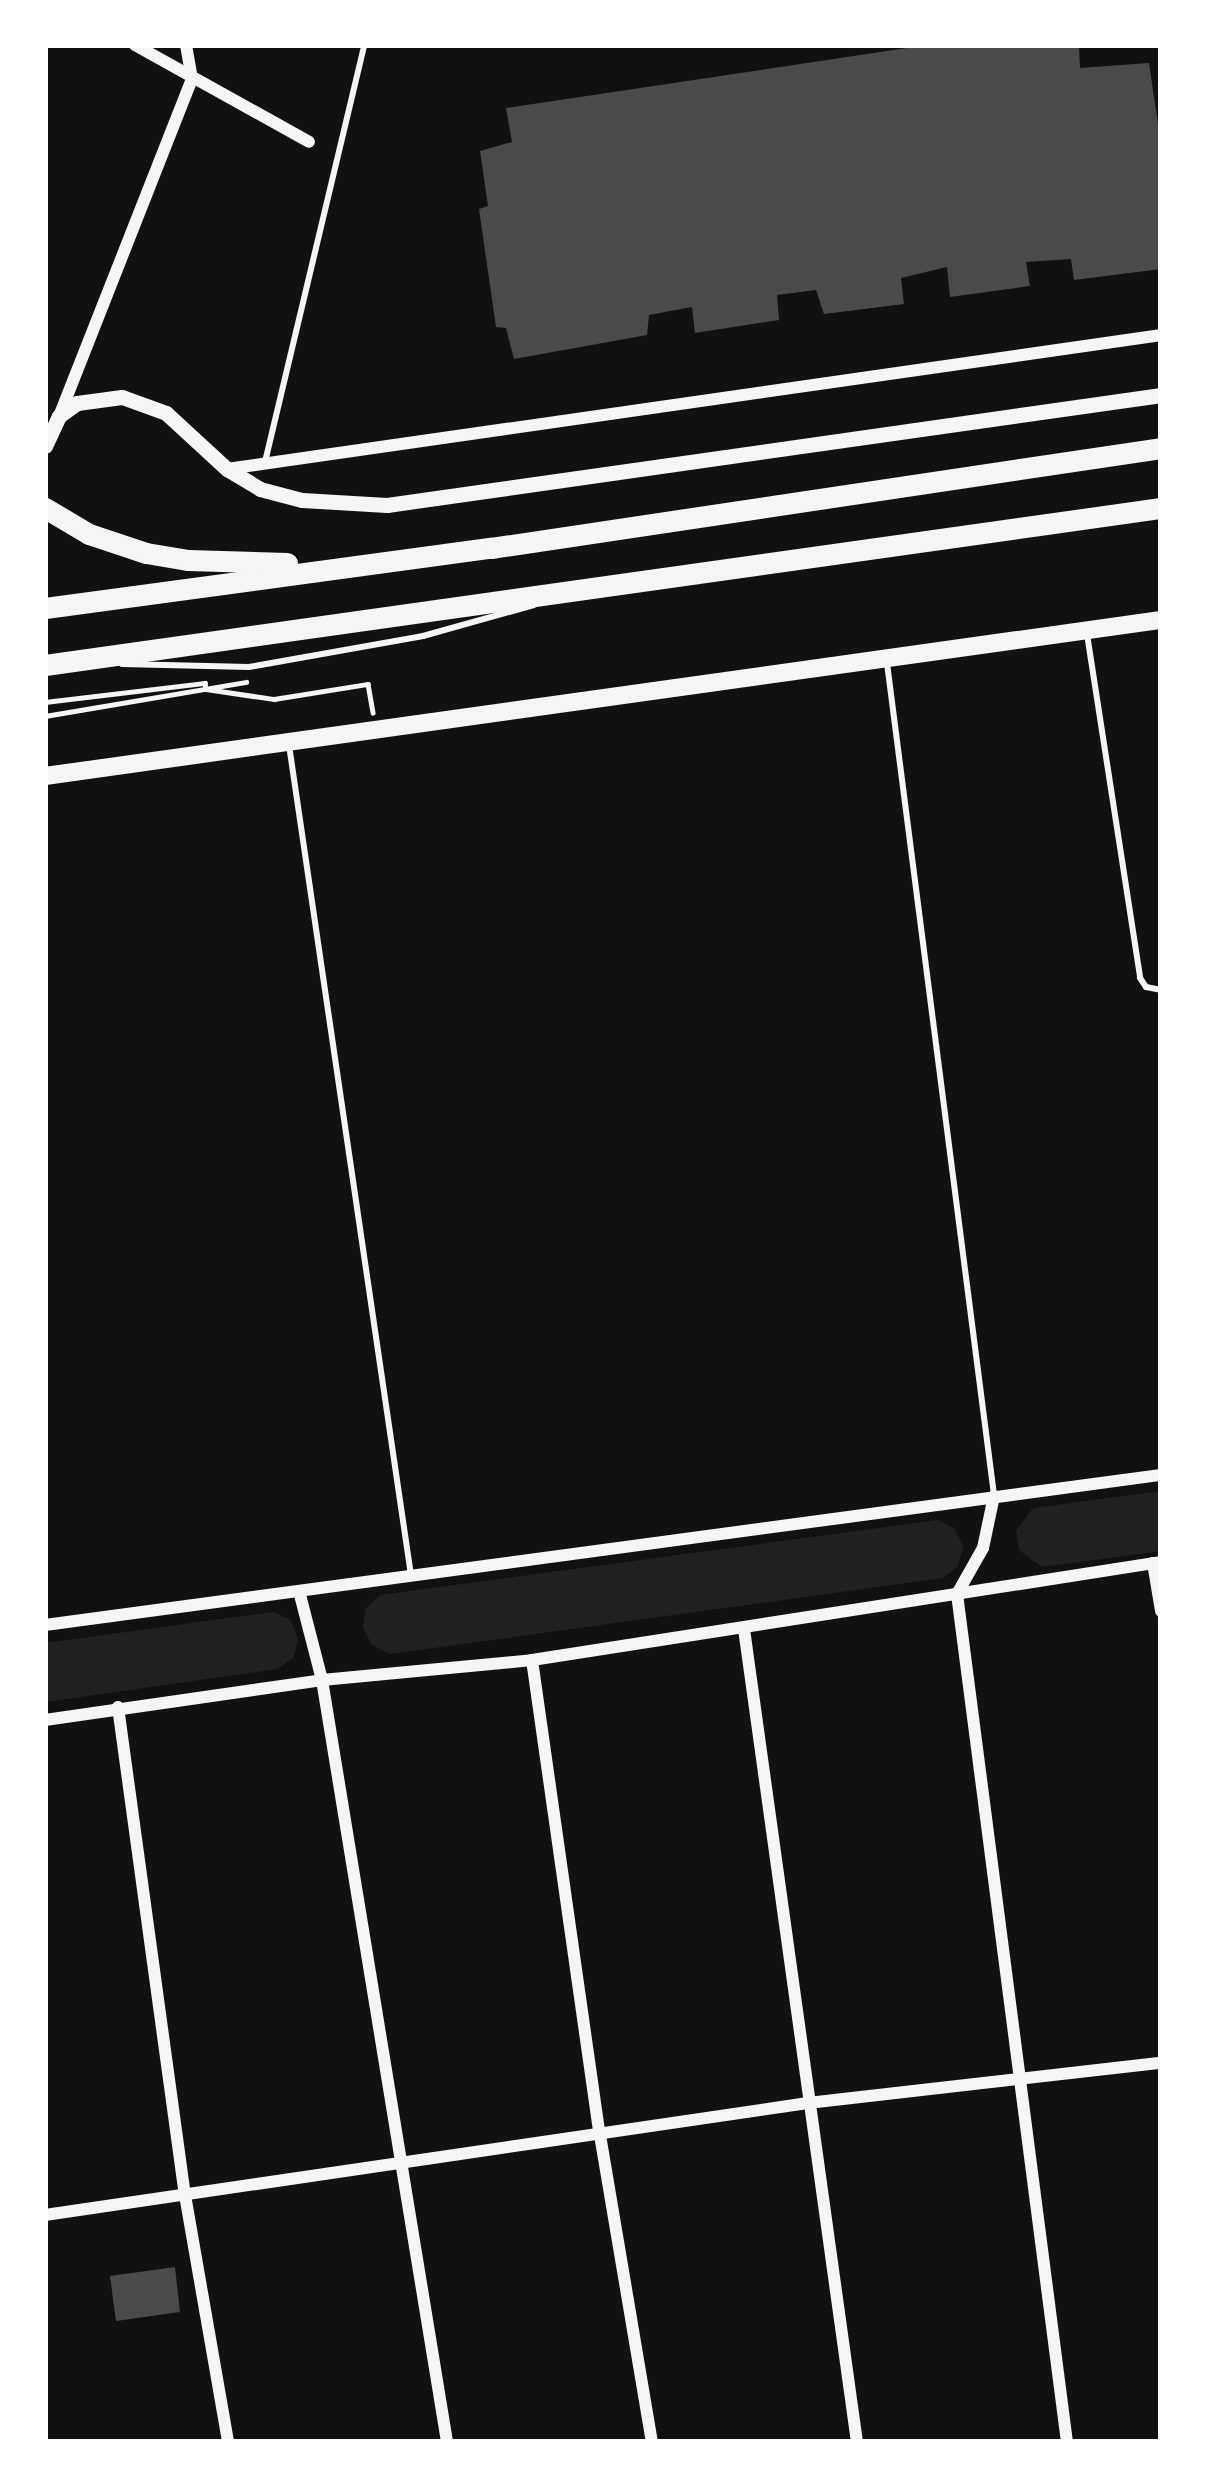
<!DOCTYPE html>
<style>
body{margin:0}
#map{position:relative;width:1206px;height:2487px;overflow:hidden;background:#111;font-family:"Fira Sans Condensed",sans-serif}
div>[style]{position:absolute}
.green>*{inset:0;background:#202020}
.building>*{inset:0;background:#4a4a4a}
.path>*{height:4.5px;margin:-2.25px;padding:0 2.25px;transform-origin:2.25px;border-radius:2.25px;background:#f5f5f5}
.service>*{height:6px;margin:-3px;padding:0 3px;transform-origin:3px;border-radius:3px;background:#f5f5f5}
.minor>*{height:12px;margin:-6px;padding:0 6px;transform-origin:6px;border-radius:6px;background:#f5f5f5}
.tertiary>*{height:15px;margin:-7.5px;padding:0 7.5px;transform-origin:7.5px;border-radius:7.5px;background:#f5f5f5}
.secondary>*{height:18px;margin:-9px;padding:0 9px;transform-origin:9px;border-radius:9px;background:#f5f5f5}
.motorway>*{height:21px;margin:-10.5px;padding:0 10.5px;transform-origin:10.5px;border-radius:10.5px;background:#f5f5f5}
span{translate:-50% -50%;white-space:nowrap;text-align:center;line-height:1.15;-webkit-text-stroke:12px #fff;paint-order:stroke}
.frame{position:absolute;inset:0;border:48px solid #fff;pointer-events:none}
</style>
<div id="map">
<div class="green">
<div style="clip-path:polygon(1161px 1491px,1161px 1551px,1042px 1567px,1019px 1550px,1016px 1531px,1033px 1508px)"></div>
<div style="clip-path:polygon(938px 1520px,955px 1529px,963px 1547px,958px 1566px,943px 1578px,390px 1654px,372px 1645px,363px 1628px,366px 1608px,380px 1595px)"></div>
<div style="clip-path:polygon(273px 1612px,291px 1620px,298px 1639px,294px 1657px,278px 1669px,45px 1702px,45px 1643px)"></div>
</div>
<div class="building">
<div style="clip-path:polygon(927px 45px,1079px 45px,1080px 68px,1149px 63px,1161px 144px,1161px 269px,1074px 280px,1071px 259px,1026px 262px,1030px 286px,950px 297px,947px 267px,901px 278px,904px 304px,824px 314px,816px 290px,777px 295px,779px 320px,695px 333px,692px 307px,649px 315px,647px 335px,514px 359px,506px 328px,496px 327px,479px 209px,488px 206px,480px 151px,512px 142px,506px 108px)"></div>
<div style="clip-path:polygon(175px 2267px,180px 2312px,116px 2321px,110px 2276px)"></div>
</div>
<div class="path">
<div style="left:45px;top:702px;width:161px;rotate:-6.8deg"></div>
<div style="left:205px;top:683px;width:6px;rotate:81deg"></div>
<div style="left:206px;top:689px;width:69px;rotate:8.4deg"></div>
<div style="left:274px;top:699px;width:95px;rotate:-9.1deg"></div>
<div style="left:368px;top:684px;width:29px;rotate:80deg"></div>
<div style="left:45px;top:716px;width:204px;rotate:-9.6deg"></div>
</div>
<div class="service">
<div style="left:265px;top:462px;width:429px;rotate:-76.6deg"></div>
<div style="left:1087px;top:634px;width:348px;rotate:81.2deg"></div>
<div style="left:1140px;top:978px;width:11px;rotate:56deg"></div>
<div style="left:1146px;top:987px;width:15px;rotate:11deg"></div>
<div style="left:887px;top:663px;width:839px;rotate:82.67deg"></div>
<div style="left:122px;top:664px;width:127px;rotate:1.4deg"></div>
<div style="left:249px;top:667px;width:177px;rotate:-10.1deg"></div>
<div style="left:423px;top:636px;width:115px;rotate:-15.6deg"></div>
<div style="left:289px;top:745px;width:839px;rotate:81.64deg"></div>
</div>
<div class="minor">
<div style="left:135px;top:45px;width:199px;rotate:29.1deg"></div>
<div style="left:60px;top:414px;width:360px;rotate:-68.5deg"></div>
<div style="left:192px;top:79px;width:35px;rotate:-100deg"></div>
<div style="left:227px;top:469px;width:944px;rotate:-8.16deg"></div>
<div style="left:994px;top:1496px;width:53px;rotate:101.9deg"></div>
<div style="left:983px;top:1548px;width:53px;rotate:119.5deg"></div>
<div style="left:957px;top:1594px;width:855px;rotate:82.61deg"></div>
<div style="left:1153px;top:1563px;width:49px;rotate:80.5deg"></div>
<div style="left:299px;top:1591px;width:92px;rotate:75.5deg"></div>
<div style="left:322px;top:1680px;width:772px;rotate:80.68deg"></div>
<div style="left:45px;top:1625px;width:1126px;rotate:-7.66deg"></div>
<div style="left:744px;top:1629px;width:821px;rotate:82.09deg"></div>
<div style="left:532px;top:1660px;width:480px;rotate:81.9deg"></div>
<div style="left:600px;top:2135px;width:311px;rotate:80.4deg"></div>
<div style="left:118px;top:1707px;width:493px;rotate:82.2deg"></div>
<div style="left:185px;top:2195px;width:251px;rotate:80.1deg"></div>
<div style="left:45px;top:1720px;width:280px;rotate:-8.2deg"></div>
<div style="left:322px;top:1680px;width:211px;rotate:-5.4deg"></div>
<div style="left:532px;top:1660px;width:637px;rotate:-8.86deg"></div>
<div style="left:45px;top:2215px;width:771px;rotate:-8.35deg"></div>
<div style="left:808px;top:2103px;width:355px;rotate:-6.5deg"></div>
</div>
<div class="tertiary">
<div style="left:45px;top:446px;width:33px;rotate:-65deg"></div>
<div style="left:59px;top:416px;width:22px;rotate:-36deg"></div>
<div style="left:77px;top:403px;width:45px;rotate:-7.6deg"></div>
<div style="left:122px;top:397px;width:47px;rotate:20deg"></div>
<div style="left:166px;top:413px;width:83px;rotate:42.6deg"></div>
<div style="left:227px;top:469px;width:39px;rotate:31deg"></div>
<div style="left:260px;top:489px;width:43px;rotate:14.7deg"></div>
<div style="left:302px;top:500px;width:85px;rotate:3.4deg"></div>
<div style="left:387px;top:505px;width:782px;rotate:-8.09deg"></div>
</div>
<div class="secondary">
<div style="left:45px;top:776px;width:1127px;rotate:-7.96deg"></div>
</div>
<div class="motorway">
<div style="left:45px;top:508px;width:51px;rotate:30.6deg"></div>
<div style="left:89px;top:534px;width:60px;rotate:18.4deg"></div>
<div style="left:146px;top:553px;width:43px;rotate:9.5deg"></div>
<div style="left:188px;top:560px;width:99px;rotate:1.7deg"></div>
<div style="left:45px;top:608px;width:450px;rotate:-7.7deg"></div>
<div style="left:491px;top:548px;width:677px;rotate:-8.49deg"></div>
<div style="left:45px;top:665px;width:1127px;rotate:-8.01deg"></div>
</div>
<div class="frame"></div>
</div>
